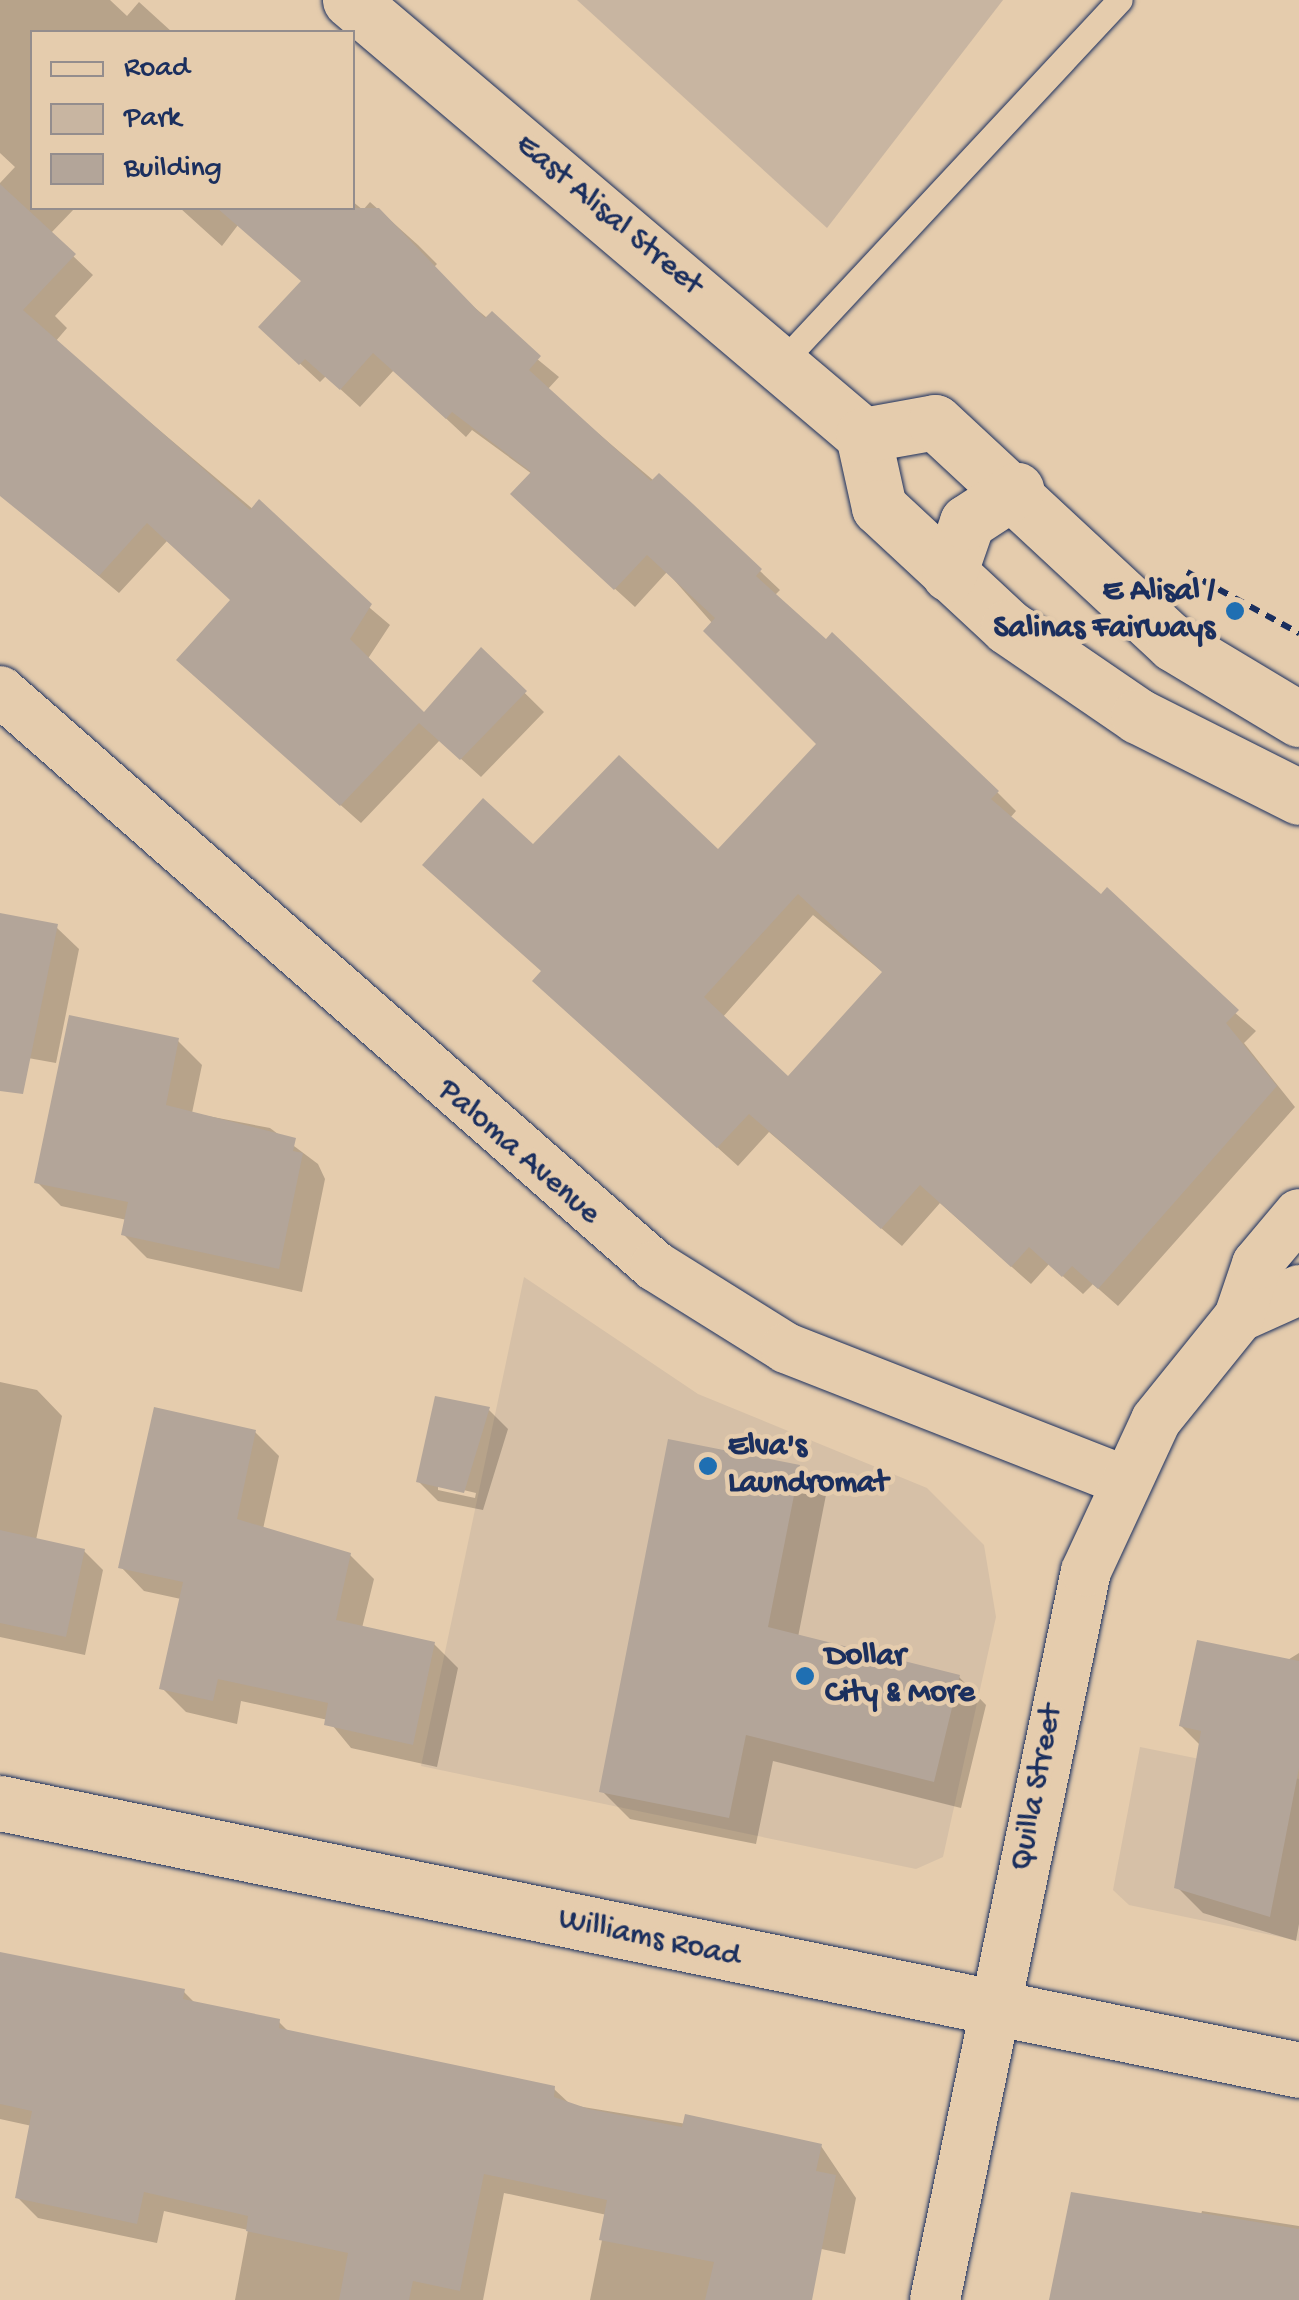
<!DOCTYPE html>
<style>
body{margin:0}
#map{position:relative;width:1299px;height:2300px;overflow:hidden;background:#e5ccad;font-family:"Gochi Hand",sans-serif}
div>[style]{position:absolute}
.built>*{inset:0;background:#d6c0a7}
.green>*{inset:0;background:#c8b5a1}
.shadow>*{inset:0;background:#0003}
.building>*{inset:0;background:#b3a599}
.path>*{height:6px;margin-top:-3px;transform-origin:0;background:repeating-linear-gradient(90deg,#1b2f5e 0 10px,transparent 0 18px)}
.roads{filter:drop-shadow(0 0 2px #1b2f5e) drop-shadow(0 0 2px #1b2f5e)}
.service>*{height:25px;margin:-12.5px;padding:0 12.5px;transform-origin:12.5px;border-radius:12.5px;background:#e5ccad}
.minor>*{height:50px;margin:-25px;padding:0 25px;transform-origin:25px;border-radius:25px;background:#e5ccad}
.tertiary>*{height:55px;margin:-27.5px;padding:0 27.5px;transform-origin:27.5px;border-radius:27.5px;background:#e5ccad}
.secondary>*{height:55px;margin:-27.5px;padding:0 27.5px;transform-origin:27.5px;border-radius:27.5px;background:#e5ccad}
.dots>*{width:28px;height:28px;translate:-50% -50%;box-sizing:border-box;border:5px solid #e5ccad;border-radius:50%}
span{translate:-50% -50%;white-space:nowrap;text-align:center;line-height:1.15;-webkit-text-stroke:9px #e5ccad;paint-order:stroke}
.street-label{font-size:32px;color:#1b2f5e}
.poi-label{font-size:32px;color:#1b2f5e;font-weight:700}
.right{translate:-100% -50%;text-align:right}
.left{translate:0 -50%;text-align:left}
.legend{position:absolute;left:30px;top:30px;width:325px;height:180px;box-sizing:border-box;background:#e5ccad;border:2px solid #948d8d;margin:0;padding:12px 18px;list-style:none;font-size:30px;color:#1b2f5e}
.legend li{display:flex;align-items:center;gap:20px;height:50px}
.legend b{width:50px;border:2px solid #948d8d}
</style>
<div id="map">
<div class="built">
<div style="clip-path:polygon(524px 1277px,698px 1394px,927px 1488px,984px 1545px,996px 1617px,943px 1857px,916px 1869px,421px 1766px)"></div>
<div style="clip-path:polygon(1140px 1747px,1299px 1779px,1299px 1941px,1129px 1905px,1113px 1890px)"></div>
</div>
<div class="green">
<div style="clip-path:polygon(577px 0,1003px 0,827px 228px)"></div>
</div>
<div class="shadow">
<div style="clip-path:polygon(0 0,110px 0,127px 16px,139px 2px,172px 32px,32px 32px,32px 208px,75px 208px,50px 234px,93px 275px,55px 316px,67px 328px,55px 342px,390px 625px,367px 660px,424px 715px,482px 651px,544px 712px,481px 777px,440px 740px,361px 823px,198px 679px,233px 600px,167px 541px,119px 593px,0 493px,0 183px,15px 167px,0 153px)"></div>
<div style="clip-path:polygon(evenodd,352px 201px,363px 210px,370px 202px,418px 245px,437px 264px,430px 271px,559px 377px,547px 390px,760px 571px,780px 590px,774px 596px,997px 792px,1016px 811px,1010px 818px,1256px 1031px,1244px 1043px,1295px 1107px,1118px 1306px,1093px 1284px,1083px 1294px,1049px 1264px,1031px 1284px,940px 1203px,902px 1246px,769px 1132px,738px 1166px,554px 1000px,543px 972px,534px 847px,719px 853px,819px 744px,667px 572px,635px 607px,532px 513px,532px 474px,472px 430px,466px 437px,394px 370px,360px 407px,326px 376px,320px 382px,281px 346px,303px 282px,238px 225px,222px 246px,180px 208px,352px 201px,813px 915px,884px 973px,788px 1079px,722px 1018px,813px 915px)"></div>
<div style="clip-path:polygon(0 918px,56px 927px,79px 949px,56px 1063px,0 1053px)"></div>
<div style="clip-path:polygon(178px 1041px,202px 1065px,192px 1113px,270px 1128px,318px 1164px,325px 1179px,302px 1292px,147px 1258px,123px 1234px,127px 1220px,61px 1206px,37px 1182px)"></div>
<div style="clip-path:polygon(0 1382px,37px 1390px,62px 1416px,36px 1540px,84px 1551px,103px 1570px,85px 1655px,0 1637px)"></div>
<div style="clip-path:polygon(evenodd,489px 1410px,508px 1429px,483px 1510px,438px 1501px,419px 1482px,489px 1410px,438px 1484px,476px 1493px,475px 1498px,438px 1490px,438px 1484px)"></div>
<div style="clip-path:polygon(255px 1432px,279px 1456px,263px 1529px,350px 1555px,374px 1579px,362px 1628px,434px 1644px,458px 1668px,437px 1767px,351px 1748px,328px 1720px,241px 1701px,237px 1724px,186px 1712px,162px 1688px,181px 1599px,144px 1591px,121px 1567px)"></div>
<div style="clip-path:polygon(798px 1467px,826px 1495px,798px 1637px,959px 1677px,986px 1705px,961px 1808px,773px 1761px,756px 1844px,630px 1819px,602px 1791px)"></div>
<div style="clip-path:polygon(1299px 1653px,1299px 1924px,1296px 1941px,1203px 1913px,1177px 1887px,1201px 1746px,1181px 1726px)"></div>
<div style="clip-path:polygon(0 1955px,184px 1992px,196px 2004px,279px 2022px,290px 2033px,554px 2089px,571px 2105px,821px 2146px,856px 2198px,845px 2254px,798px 2244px,786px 2300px,590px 2300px,607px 2215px,504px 2193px,483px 2300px,235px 2300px,248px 2230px,164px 2211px,157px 2243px,38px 2218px,17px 2197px,32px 2126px,0 2119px)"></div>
<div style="clip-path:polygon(1202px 2211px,1299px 2226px,1299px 2300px,1051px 2300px,1199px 2221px)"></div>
</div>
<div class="building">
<div style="clip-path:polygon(0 184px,76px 254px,23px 310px,250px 510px,259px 499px,372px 604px,350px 639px,424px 712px,481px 647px,527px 691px,460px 760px,419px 723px,340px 806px,176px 660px,230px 600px,147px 523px,99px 576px,0 496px)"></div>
<div style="clip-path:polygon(evenodd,217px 208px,379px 208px,485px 318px,492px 311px,541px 356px,529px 370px,651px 481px,659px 473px,693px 504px,762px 569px,756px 576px,826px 639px,832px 632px,999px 791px,991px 799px,1101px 894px,1107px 887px,1239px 1010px,1226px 1023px,1277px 1086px,1098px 1289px,1072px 1266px,1062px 1277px,1029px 1247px,1011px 1267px,920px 1185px,881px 1229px,749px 1114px,717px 1148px,532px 981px,541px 971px,422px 865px,483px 798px,533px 844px,619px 755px,718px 849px,816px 744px,703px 631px,715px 618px,647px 555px,614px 590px,510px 494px,531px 472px,452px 412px,446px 419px,373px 353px,340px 390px,305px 359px,299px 365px,258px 327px,301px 281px,217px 208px,798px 894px,882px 972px,788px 1076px,704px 997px,798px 894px)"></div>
<div style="clip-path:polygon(0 913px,58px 924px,23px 1094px,0 1091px)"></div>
<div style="clip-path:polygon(69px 1015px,179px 1038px,166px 1105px,296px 1138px,293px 1151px,303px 1153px,279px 1269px,121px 1235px,128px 1202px,34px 1183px)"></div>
<div style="clip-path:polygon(435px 1396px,490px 1407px,464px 1493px,416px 1482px)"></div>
<div style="clip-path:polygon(154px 1407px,256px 1430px,237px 1519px,351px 1553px,336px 1620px,435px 1642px,413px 1745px,324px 1725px,328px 1703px,218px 1679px,213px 1701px,159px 1689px,183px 1582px,118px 1568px)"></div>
<div style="clip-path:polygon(668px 1439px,800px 1465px,768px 1627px,960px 1675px,934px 1782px,746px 1735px,729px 1818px,599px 1792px)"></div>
<div style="clip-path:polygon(0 1530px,85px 1549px,66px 1637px,0 1623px)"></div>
<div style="clip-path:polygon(1197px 1640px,1299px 1661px,1299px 1768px,1270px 1917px,1174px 1888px,1201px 1731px,1179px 1726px)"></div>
<div style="clip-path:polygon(0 1952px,185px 1989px,183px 1999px,280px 2019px,279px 2028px,555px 2086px,554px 2097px,589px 2109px,682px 2127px,685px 2114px,822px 2144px,816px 2171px,836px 2175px,812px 2300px,705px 2300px,714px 2262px,599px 2240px,607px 2200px,484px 2174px,460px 2291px,413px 2281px,409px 2300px,339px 2300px,348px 2253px,246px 2231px,248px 2216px,144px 2192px,137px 2224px,15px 2198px,32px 2111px,0 2104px)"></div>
<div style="clip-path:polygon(1071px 2192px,1299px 2229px,1299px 2300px,1049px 2300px)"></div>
</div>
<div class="path">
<div style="left:1187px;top:572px;width:128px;rotate:28.6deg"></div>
</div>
<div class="roads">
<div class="service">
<div style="left:782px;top:362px;width:495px;rotate:-47deg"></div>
</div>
<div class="minor">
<div style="left:0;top:691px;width:872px;rotate:41.28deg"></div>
<div style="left:655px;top:1266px;width:155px;rotate:32deg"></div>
<div style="left:786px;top:1348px;width:362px;rotate:21.4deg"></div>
<div style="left:1239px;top:1317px;width:66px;rotate:-24.2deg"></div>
<div style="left:935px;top:2300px;width:744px;rotate:-78.3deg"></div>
<div style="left:1086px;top:1571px;width:166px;rotate:-65.1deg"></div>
<div style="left:1156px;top:1420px;width:132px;rotate:-51.1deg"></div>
<div style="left:1239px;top:1317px;width:56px;rotate:-71.2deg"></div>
<div style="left:1257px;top:1264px;width:65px;rotate:-50deg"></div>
</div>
<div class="tertiary">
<div style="left:350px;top:0;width:673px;rotate:40.3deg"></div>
<div style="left:863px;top:435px;width:74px;rotate:77.5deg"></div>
<div style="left:879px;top:507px;width:176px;rotate:42.9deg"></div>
<div style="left:1008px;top:627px;width:158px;rotate:34.4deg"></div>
<div style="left:1138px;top:716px;width:180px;rotate:26.7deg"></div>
<div style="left:863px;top:435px;width:73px;rotate:-10.2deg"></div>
<div style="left:935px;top:422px;width:326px;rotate:42.9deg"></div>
<div style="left:1174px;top:644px;width:146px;rotate:31deg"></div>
<div style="left:949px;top:574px;width:55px;rotate:-70.9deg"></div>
<div style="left:967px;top:522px;width:59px;rotate:-33.1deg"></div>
</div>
<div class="secondary">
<div style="left:0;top:1803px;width:1326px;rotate:11.61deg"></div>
</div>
</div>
<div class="dots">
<div style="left:1235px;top:611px;background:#1f6fb2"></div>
<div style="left:708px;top:1466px;background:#1f6fb2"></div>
<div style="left:805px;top:1676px;background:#1f6fb2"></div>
</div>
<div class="street-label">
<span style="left:608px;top:216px;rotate:40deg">East Alisal Street</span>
<span style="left:518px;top:1153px;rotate:41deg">Paloma Avenue</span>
<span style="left:1038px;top:1788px;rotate:-79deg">Quilla Street</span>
<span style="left:649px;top:1939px;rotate:12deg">Williams Road</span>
</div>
<div class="poi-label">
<span class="right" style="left:1215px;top:611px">E Alisal /<br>Salinas Fairways</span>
<span class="left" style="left:728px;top:1466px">Elva's<br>Laundromat</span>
<span class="left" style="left:825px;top:1676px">Dollar<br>City &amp; More</span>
</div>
<ul class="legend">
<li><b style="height:12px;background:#e5ccad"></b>Road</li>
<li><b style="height:28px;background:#c8b5a1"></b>Park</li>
<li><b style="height:28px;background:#b3a599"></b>Building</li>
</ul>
</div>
